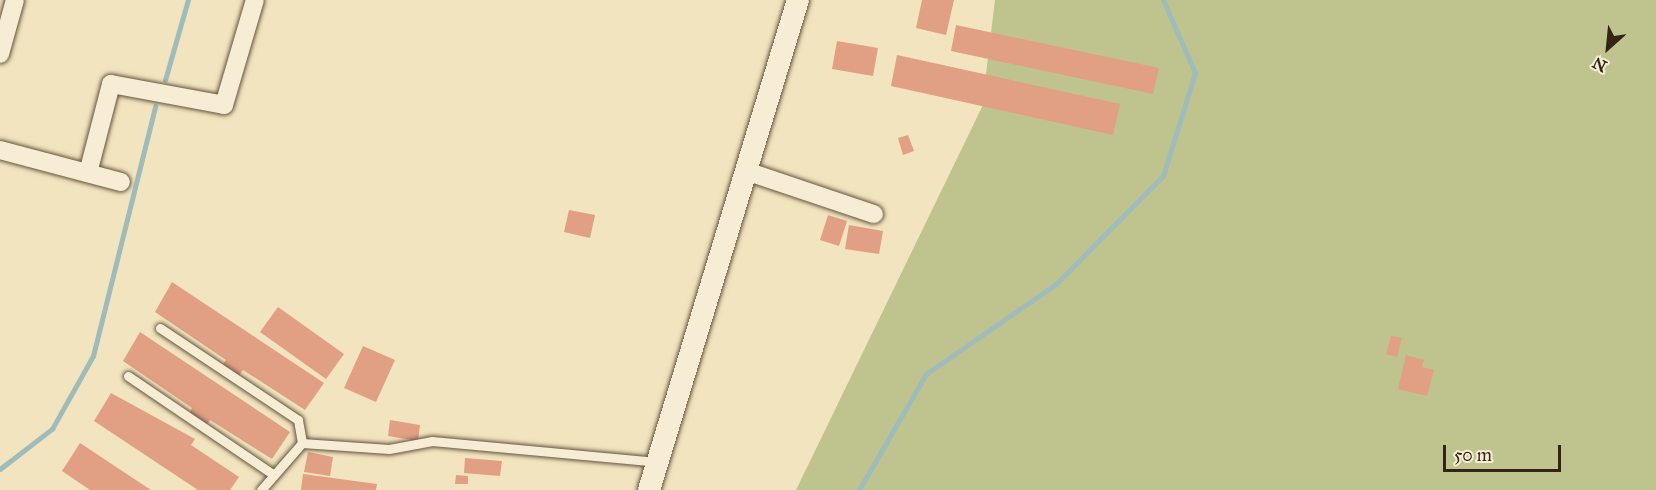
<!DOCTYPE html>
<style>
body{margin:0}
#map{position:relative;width:1656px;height:490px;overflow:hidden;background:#f2e4be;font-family:"IM FELL Great Primer",serif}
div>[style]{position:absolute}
.green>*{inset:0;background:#bfc38e}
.stream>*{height:4.5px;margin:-2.25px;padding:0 2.25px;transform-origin:2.25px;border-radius:2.25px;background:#9fbcbb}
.building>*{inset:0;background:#e19f83}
.roads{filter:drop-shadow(0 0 2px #63543e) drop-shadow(0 0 2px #63543e)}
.service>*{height:9px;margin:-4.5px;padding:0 4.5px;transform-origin:4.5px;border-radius:4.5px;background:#f7edd5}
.minor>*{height:18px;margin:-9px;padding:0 9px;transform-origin:9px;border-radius:9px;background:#f7edd5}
.tertiary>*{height:22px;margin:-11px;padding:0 11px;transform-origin:11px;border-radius:11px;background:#f7edd5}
span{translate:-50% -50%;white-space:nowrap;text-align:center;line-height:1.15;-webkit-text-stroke:4.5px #f7edd5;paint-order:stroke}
.north{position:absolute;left:1578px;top:18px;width:60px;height:60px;-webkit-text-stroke:4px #f7edd5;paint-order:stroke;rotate:207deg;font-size:16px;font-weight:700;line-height:24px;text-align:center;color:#332413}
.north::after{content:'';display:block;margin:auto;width:21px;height:27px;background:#332413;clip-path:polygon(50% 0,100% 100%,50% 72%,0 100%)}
.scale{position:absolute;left:1443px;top:445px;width:118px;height:27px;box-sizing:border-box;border:3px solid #332413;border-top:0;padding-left:8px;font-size:18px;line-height:21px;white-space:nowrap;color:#332413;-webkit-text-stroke:4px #f7edd5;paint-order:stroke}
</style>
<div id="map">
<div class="green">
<div style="clip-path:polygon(995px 0,1656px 0,1656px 490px,796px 490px,982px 107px)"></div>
</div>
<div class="stream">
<div style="left:165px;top:80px;width:83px;rotate:-74deg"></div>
<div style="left:0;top:469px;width:66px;rotate:-37.6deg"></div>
<div style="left:52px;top:429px;width:84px;rotate:-60.7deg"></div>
<div style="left:93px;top:356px;width:257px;rotate:-76deg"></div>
<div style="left:859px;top:490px;width:134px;rotate:-60deg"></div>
<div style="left:926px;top:374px;width:158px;rotate:-34.7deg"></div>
<div style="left:1056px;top:284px;width:152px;rotate:-45.3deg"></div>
<div style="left:1163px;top:176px;width:108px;rotate:-72.7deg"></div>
<div style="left:1195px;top:73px;width:80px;rotate:-113.7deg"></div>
</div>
<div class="building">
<div style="clip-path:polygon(922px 0,954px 0,946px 35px,916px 28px)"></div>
<div style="clip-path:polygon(956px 25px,1159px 68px,1153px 94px,951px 51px)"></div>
<div style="clip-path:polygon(837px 41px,878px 48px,873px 76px,832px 69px)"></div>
<div style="clip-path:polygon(897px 55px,1120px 104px,1113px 135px,891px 86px)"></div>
<div style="clip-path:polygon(908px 135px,914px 151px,903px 155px,898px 138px)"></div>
<div style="clip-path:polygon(569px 210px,595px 215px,590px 238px,564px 232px)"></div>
<div style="clip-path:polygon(828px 215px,847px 221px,839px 246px,820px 240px)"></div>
<div style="clip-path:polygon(849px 225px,883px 231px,879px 254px,845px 249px)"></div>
<div style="clip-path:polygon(172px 282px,324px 383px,305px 410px,243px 370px,239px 375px,223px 364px,226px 360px,155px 312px)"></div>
<div style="clip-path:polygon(278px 307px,344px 354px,326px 379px,260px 332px)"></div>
<div style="clip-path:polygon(140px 332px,290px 432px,272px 459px,210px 420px,207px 425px,189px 414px,192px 408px,123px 361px)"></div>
<div style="clip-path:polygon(1391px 336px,1402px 338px,1397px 357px,1386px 354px)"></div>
<div style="clip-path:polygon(363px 346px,395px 360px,376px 402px,344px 388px)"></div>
<div style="clip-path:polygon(1406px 355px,1424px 360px,1422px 367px,1434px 370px,1427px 396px,1398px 389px)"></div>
<div style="clip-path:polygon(111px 393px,195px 439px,191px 445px,239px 477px,230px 490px,198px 490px,94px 421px)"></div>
<div style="clip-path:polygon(390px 420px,420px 425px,418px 441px,388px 436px)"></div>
<div style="clip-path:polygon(80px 443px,151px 490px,90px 490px,62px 471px)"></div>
<div style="clip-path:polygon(308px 452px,333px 457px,330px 476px,304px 472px)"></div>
<div style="clip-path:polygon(465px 458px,502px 461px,500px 476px,464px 473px)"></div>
<div style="clip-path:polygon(303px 474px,377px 484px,376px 490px,301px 490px)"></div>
<div style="clip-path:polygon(456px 475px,468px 476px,468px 484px,455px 484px)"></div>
</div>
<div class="roads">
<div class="service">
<div style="left:160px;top:328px;width:166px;rotate:33.7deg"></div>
<div style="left:298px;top:420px;width:23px;rotate:80deg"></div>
<div style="left:128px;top:376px;width:176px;rotate:34.1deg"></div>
<div style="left:261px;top:490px;width:62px;rotate:-48.9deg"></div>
<div style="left:302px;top:443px;width:87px;rotate:3.9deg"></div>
<div style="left:389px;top:449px;width:44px;rotate:-10.5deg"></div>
<div style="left:432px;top:441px;width:226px;rotate:5.3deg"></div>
</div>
<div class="minor">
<div style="left:0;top:54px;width:56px;rotate:-74.5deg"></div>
<div style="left:0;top:150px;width:125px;rotate:14.8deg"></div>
<div style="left:746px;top:171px;width:135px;rotate:18.6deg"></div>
<div style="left:88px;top:173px;width:92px;rotate:-75.5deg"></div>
<div style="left:111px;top:84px;width:115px;rotate:10.5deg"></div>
<div style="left:224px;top:105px;width:109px;rotate:-73.6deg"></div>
</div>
<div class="tertiary">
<div style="left:649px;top:490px;width:512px;rotate:-73.09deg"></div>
</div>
</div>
<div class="north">N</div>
<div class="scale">50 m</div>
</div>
